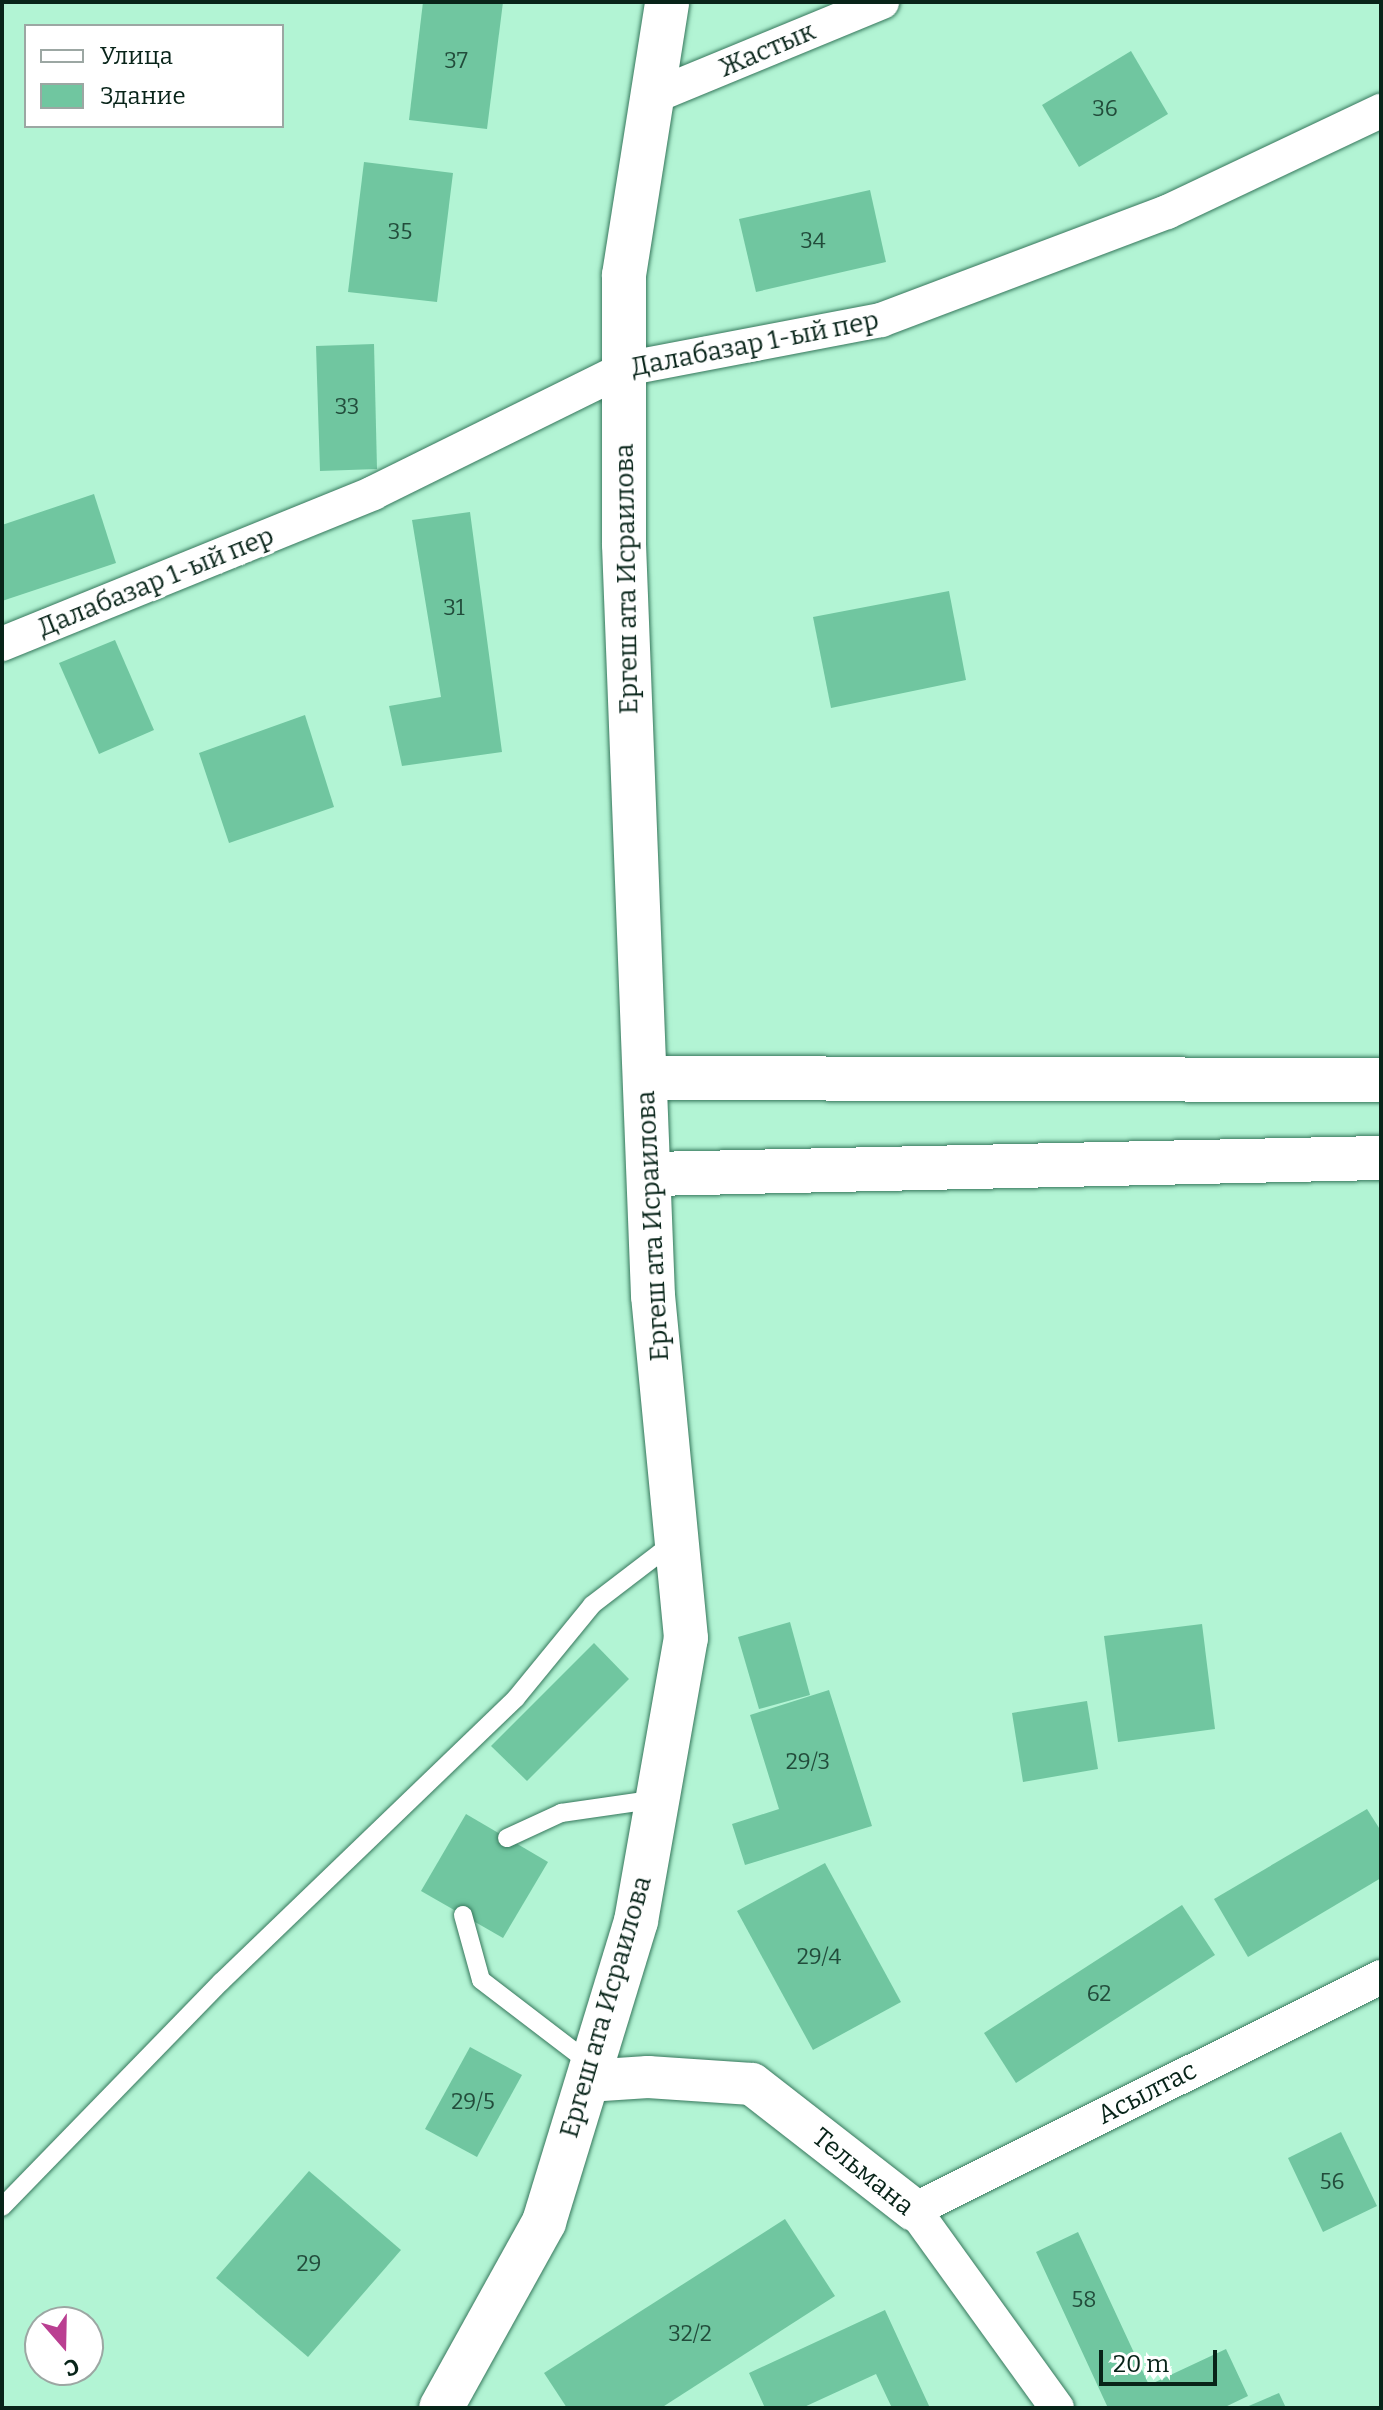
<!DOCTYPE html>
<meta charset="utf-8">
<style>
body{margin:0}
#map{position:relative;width:1383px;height:2410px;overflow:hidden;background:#b2f4d4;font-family:Bitter,serif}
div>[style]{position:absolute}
.building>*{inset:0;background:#70c6a0}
.roads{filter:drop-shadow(0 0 2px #36775c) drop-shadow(0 0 2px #36775c)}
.service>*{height:18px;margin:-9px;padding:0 9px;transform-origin:9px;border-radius:9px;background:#fff}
.minor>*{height:34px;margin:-17px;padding:0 17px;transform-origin:17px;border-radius:17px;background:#fff}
.tertiary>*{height:42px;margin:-21px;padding:0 21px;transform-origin:21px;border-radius:21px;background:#fff}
.secondary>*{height:44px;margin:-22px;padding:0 22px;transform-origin:22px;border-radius:22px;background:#fff}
span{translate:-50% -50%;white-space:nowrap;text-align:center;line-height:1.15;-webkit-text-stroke:6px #fff;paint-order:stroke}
.number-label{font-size:22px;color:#224c3b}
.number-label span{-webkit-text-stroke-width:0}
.street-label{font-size:26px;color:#082419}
.frame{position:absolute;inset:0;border:4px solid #082419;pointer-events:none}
.legend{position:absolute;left:24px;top:24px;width:260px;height:104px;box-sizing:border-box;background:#fff;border:2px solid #9ca7a3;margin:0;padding:10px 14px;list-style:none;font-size:24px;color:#082419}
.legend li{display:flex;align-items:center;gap:16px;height:40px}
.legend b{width:40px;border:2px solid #9ca7a3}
.north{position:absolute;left:24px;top:2306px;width:80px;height:80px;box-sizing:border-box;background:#fff;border:2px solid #9ca7a3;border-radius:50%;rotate:160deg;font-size:22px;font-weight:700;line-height:32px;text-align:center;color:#082419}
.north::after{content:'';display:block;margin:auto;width:28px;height:36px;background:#ba3f91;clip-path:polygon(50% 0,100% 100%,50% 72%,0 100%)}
.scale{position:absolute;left:1099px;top:2350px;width:118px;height:36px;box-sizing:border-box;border:4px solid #082419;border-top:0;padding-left:10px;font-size:24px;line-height:28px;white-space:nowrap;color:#082419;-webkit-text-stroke:6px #fff;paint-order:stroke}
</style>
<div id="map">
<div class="building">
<div style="clip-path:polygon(423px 2px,503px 2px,487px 129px,409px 120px)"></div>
<div style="clip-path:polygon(1131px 51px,1168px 114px,1079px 167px,1042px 105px)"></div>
<div style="clip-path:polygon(364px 162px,453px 173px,437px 302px,348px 292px)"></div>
<div style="clip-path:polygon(870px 190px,886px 262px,756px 292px,739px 219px)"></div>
<div style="clip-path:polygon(374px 344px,377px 469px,320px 471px,316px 346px)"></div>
<div style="clip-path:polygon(94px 494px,116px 563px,2px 601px,2px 525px)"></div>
<div style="clip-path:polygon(470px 512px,502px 752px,402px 766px,389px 706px,441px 697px,412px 520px)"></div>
<div style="clip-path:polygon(949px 591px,966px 680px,831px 708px,813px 617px)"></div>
<div style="clip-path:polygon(115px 640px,154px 730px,99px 754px,59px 663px)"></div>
<div style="clip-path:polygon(305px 715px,334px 807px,229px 843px,199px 753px)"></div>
<div style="clip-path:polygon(790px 1622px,810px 1695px,759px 1709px,738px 1637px)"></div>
<div style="clip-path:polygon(1202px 1624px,1215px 1729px,1118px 1742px,1104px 1636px)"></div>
<div style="clip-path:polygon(594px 1643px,629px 1679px,527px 1781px,491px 1746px)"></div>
<div style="clip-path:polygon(829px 1690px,872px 1826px,745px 1865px,732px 1824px,779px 1809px,750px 1715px)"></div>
<div style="clip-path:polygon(1087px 1701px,1098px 1769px,1023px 1782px,1012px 1713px)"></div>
<div style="clip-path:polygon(1367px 1809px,1381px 1831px,1381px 1878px,1248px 1957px,1214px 1899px)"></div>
<div style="clip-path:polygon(466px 1814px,548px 1862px,503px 1938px,421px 1891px)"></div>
<div style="clip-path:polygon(825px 1863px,901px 2002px,813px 2050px,737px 1911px)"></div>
<div style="clip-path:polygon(1182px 1905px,1215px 1955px,1016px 2083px,984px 2033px)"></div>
<div style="clip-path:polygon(470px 2047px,522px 2075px,477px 2157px,425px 2129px)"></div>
<div style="clip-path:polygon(1341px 2132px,1377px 2206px,1323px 2232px,1288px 2158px)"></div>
<div style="clip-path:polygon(309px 2171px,401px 2250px,308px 2357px,216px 2278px)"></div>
<div style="clip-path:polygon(785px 2219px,835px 2296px,661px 2408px,567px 2408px,544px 2373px)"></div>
<div style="clip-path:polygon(1078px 2232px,1149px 2385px,1226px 2349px,1248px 2396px,1223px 2408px,1108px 2408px,1036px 2252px)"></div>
<div style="clip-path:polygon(885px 2310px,930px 2408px,892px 2408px,876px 2374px,802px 2408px,765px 2408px,749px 2373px)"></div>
<div style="clip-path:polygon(1279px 2393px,1286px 2408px,1244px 2408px)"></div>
</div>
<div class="roads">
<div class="service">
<div style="left:507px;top:1838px;width:60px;rotate:-24.8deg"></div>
<div style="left:561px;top:1813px;width:98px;rotate:-8.2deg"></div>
<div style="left:463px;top:1915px;width:67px;rotate:74.5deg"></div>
<div style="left:481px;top:1980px;width:138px;rotate:37.4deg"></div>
<div style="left:2px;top:2207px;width:314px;rotate:-45.8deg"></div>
<div style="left:221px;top:1982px;width:409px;rotate:-43.9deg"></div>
<div style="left:516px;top:1698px;width:120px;rotate:-50.7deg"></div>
<div style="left:592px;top:1605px;width:103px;rotate:-37.5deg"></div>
</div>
<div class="minor">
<div style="left:652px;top:97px;width:249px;rotate:-22.4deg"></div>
<div style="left:2px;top:644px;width:401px;rotate:-22.1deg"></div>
<div style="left:373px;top:493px;width:280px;rotate:-26.3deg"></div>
<div style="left:624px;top:369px;width:262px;rotate:-10.8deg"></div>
<div style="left:881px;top:320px;width:306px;rotate:-20.7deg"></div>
<div style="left:1167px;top:212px;width:237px;rotate:-25.3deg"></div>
<div style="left:1057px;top:2408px;width:244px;rotate:-125.8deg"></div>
<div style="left:914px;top:2210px;width:522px;rotate:-26.52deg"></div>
</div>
<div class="tertiary">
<div style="left:587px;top:2081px;width:61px;rotate:-3.8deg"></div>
<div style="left:648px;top:2077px;width:104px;rotate:3.9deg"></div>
<div style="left:752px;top:2084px;width:205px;rotate:37.9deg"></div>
</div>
<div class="secondary">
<div style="left:646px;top:1078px;width:735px;rotate:0.16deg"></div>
<div style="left:652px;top:1174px;width:729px;rotate:-1.26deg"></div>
<div style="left:441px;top:2408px;width:213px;rotate:-61deg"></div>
<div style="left:544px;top:2222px;width:315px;rotate:-73deg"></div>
<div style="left:636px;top:1921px;width:287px;rotate:-80deg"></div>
<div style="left:686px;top:1638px;width:344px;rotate:-95.5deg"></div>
<div style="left:653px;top:1296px;width:753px;rotate:-92.21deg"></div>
<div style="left:624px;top:544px;width:269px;rotate:-90deg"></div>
<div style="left:624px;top:275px;width:276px;rotate:-81deg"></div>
</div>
</div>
<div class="number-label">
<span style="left:456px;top:61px">37</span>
<span style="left:1105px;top:109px">36</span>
<span style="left:400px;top:232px">35</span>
<span style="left:813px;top:241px">34</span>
<span style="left:347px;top:407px">33</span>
<span style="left:454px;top:608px">31</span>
<span style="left:808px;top:1762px">29/3</span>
<span style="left:819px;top:1957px">29/4</span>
<span style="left:1099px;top:1994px">62</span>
<span style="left:473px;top:2102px">29/5</span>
<span style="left:1332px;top:2182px">56</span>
<span style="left:309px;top:2264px">29</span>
<span style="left:1084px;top:2300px">58</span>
<span style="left:690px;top:2334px">32/2</span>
</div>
<div class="street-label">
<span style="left:767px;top:50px;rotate:-23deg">Жастык</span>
<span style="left:755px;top:344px;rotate:-11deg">Далабазар 1-ый пер</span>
<span style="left:627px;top:579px;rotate:-91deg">Ергеш ата Исраилова</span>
<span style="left:156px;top:582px;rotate:-22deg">Далабазар 1-ый пер</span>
<span style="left:653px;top:1226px;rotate:-93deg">Ергеш ата Исраилова</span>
<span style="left:606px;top:2007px;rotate:-74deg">Ергеш ата Исраилова</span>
<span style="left:1147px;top:2093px;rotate:-27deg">Асылтас</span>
<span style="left:863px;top:2172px;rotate:39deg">Тельмана</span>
</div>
<div class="frame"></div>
<ul class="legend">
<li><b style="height:10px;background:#fff"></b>Улица</li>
<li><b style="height:22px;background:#70c6a0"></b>Здание</li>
</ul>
<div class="north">С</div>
<div class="scale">20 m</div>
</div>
